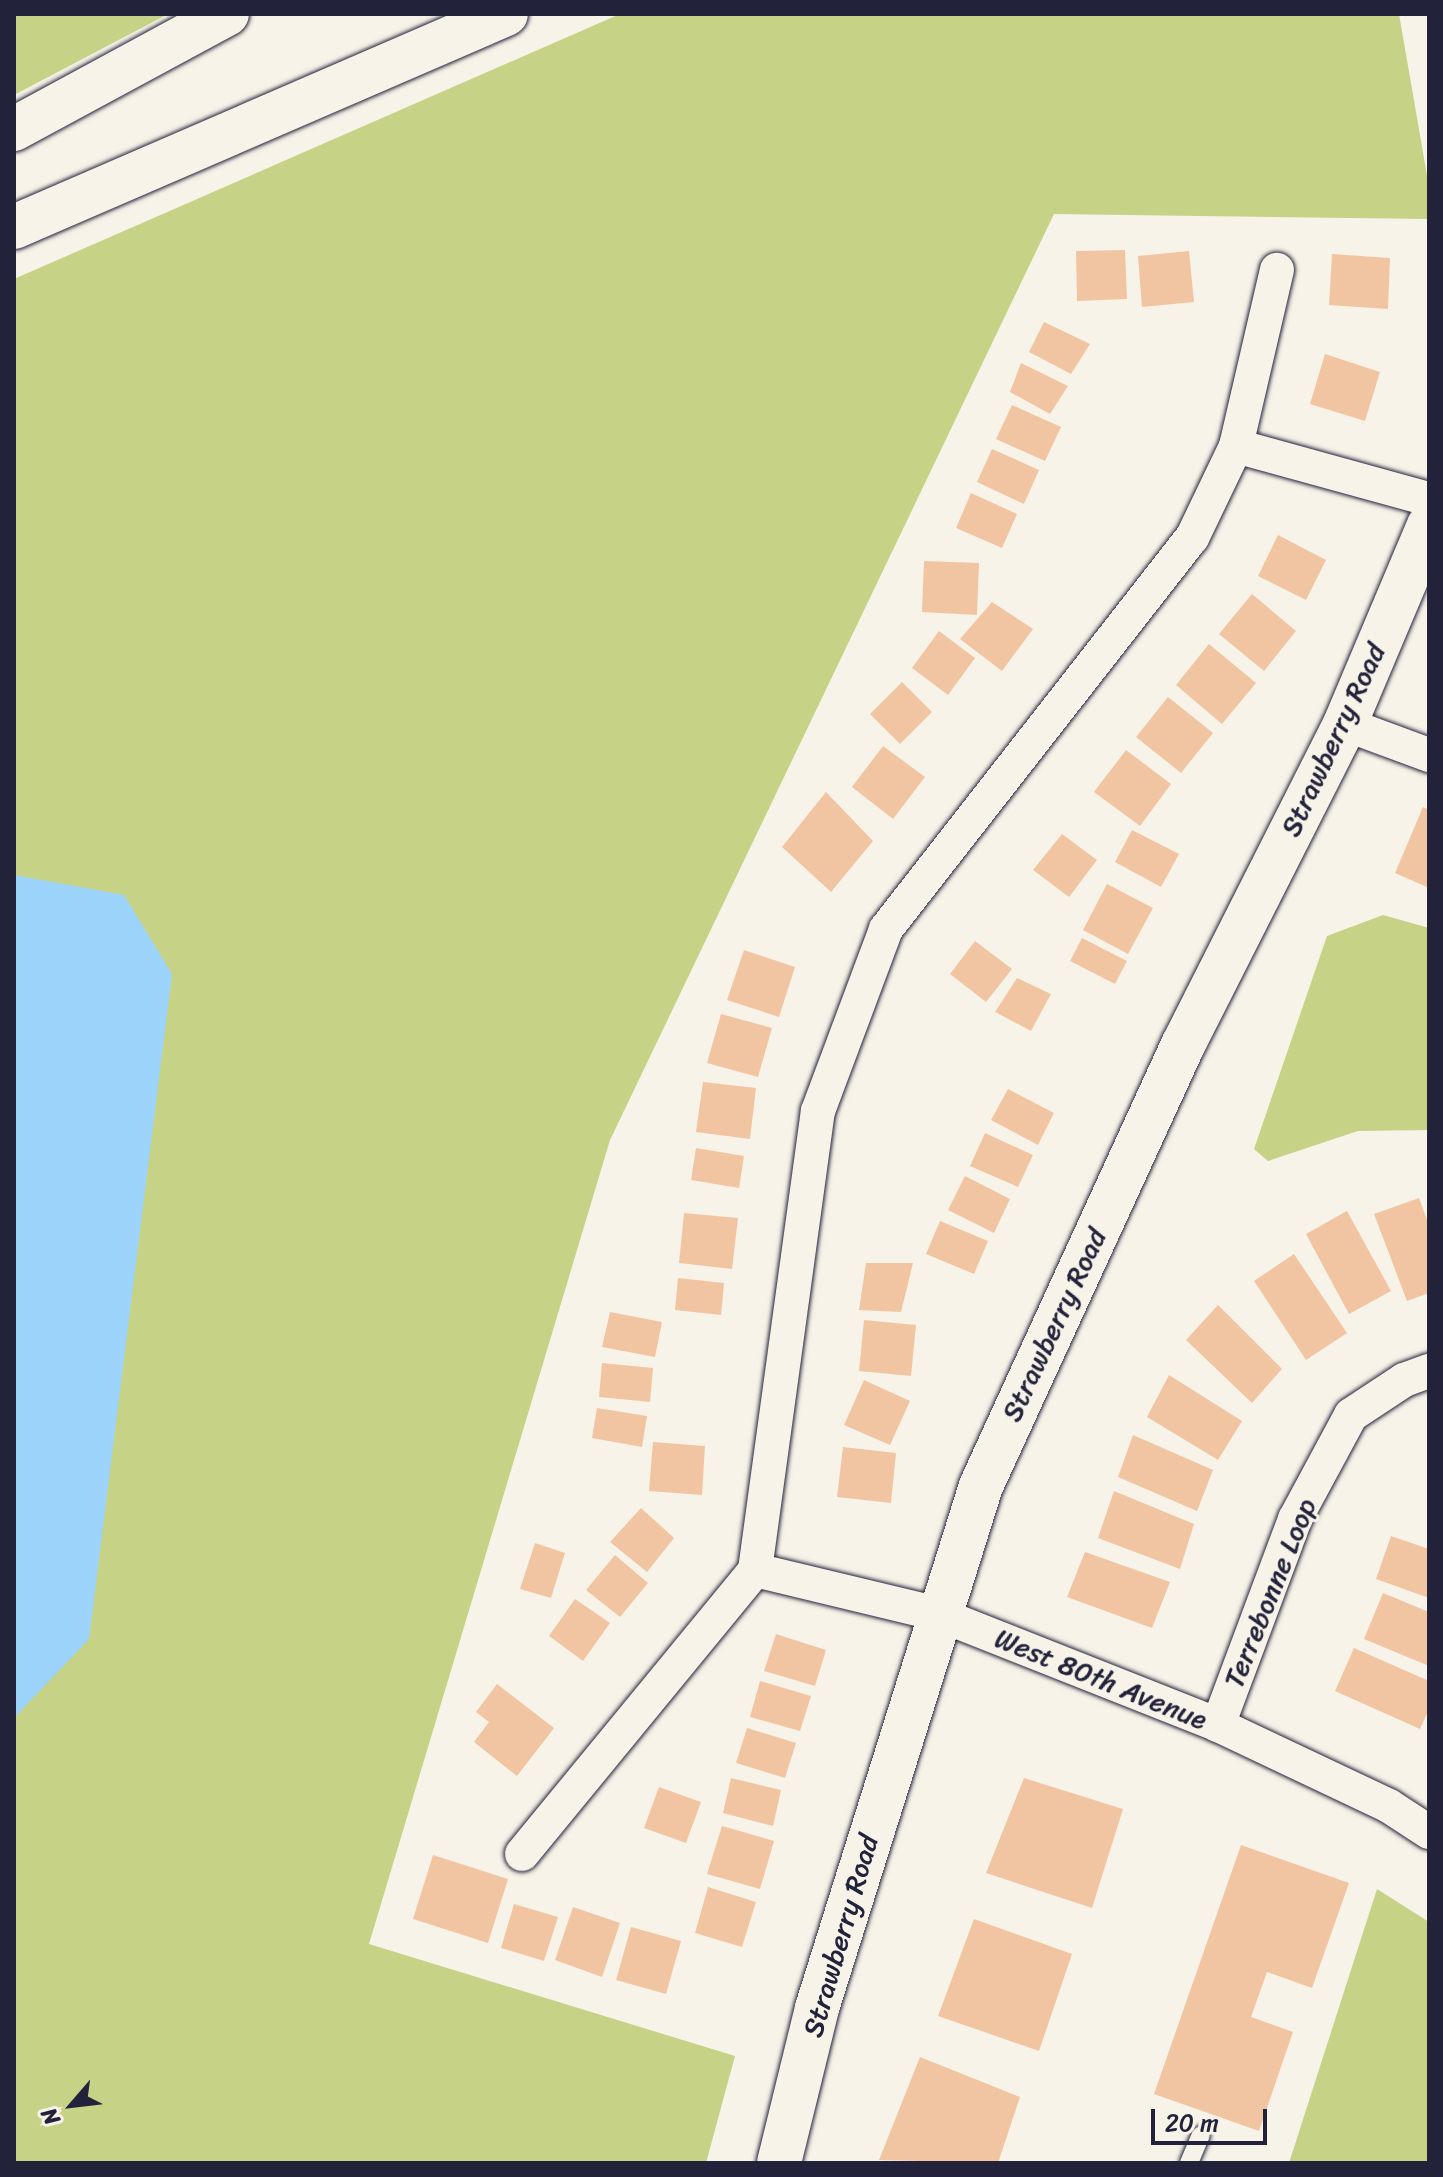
<!DOCTYPE html>
<style>
body{margin:0}
#map{position:relative;width:1443px;height:2177px;overflow:hidden;background:#f7f3e8;font-family:Sriracha,sans-serif}
div>[style]{position:absolute}
.green>*{inset:0;background:#c6d286}
.water>*{inset:0;background:#9cd3fb}
.building>*{inset:0;background:#f2c5a2}
.roads{filter:drop-shadow(0 0 2px #22223b) drop-shadow(0 0 2px #22223b)}
.service>*{height:18px;margin:-9px;padding:0 9px;transform-origin:9px;border-radius:9px;background:#f7f3e8}
.minor>*{height:34px;margin:-17px;padding:0 17px;transform-origin:17px;border-radius:17px;background:#f7f3e8}
.tertiary>*{height:44px;margin:-22px;padding:0 22px;transform-origin:22px;border-radius:22px;background:#f7f3e8}
.motorway>*{height:44px;margin:-22px;padding:0 22px;transform-origin:22px;border-radius:22px;background:#f7f3e8}
span{translate:-50% -50%;white-space:nowrap;text-align:center;line-height:1.15;-webkit-text-stroke:6px #f7f3e8;paint-order:stroke}
.street-label{font-size:28px;color:#22223b}
.frame{position:absolute;inset:0;border:16px solid #22223b;pointer-events:none}
.north{position:absolute;left:32px;top:2065px;width:80px;height:80px;-webkit-text-stroke:6px #f7f3e8;paint-order:stroke;rotate:242deg;font-size:22px;font-weight:700;line-height:32px;text-align:center;color:#22223b}
.north::after{content:'';display:block;margin:auto;width:28px;height:36px;background:#22223b;clip-path:polygon(50% 0,100% 100%,50% 72%,0 100%)}
.scale{position:absolute;left:1151px;top:2109px;width:116px;height:36px;box-sizing:border-box;border:4px solid #22223b;border-top:0;padding-left:10px;font-size:24px;line-height:28px;white-space:nowrap;color:#22223b;-webkit-text-stroke:6px #f7f3e8;paint-order:stroke}
</style>
<div id="map">
<div class="green">
<div style="clip-path:polygon(14px 14px,168px 14px,14px 95px)"></div>
<div style="clip-path:polygon(620px 14px,1399px 14px,1429px 187px,1429px 219px,1054px 214px,610px 1140px,369px 1944px,735px 2056px,706px 2163px,14px 2163px,14px 279px)"></div>
<div style="clip-path:polygon(1383px 915px,1429px 928px,1429px 1130px,1358px 1131px,1268px 1161px,1254px 1149px,1327px 936px)"></div>
<div style="clip-path:polygon(1377px 1889px,1429px 1922px,1429px 2163px,1289px 2163px)"></div>
</div>
<div class="water">
<div style="clip-path:polygon(14px 875px,124px 895px,172px 974px,89px 1639px,14px 1718px)"></div>
</div>
<div class="building">
<div style="clip-path:polygon(1125px 250px,1127px 299px,1077px 301px,1076px 251px)"></div>
<div style="clip-path:polygon(1189px 251px,1194px 302px,1142px 307px,1138px 256px)"></div>
<div style="clip-path:polygon(1332px 254px,1390px 258px,1388px 309px,1329px 305px)"></div>
<div style="clip-path:polygon(1044px 322px,1090px 344px,1071px 374px,1029px 352px)"></div>
<div style="clip-path:polygon(1325px 354px,1380px 372px,1365px 421px,1310px 404px)"></div>
<div style="clip-path:polygon(1021px 363px,1068px 386px,1050px 414px,1010px 392px)"></div>
<div style="clip-path:polygon(1012px 405px,1061px 427px,1045px 461px,996px 439px)"></div>
<div style="clip-path:polygon(992px 449px,1039px 470px,1024px 504px,977px 482px)"></div>
<div style="clip-path:polygon(971px 493px,1017px 514px,1002px 548px,956px 528px)"></div>
<div style="clip-path:polygon(1278px 535px,1326px 560px,1306px 600px,1258px 576px)"></div>
<div style="clip-path:polygon(924px 561px,979px 563px,977px 615px,922px 612px)"></div>
<div style="clip-path:polygon(1252px 594px,1296px 631px,1264px 671px,1219px 634px)"></div>
<div style="clip-path:polygon(992px 602px,1033px 629px,1002px 671px,960px 639px)"></div>
<div style="clip-path:polygon(939px 631px,975px 658px,948px 695px,912px 668px)"></div>
<div style="clip-path:polygon(1209px 644px,1256px 683px,1222px 724px,1176px 685px)"></div>
<div style="clip-path:polygon(902px 682px,932px 712px,900px 744px,870px 714px)"></div>
<div style="clip-path:polygon(1168px 697px,1213px 733px,1181px 773px,1136px 737px)"></div>
<div style="clip-path:polygon(883px 746px,925px 777px,893px 819px,852px 787px)"></div>
<div style="clip-path:polygon(1126px 750px,1171px 784px,1140px 826px,1094px 792px)"></div>
<div style="clip-path:polygon(826px 792px,873px 841px,831px 892px,782px 847px)"></div>
<div style="clip-path:polygon(1423px 807px,1429px 810px,1429px 888px,1395px 873px)"></div>
<div style="clip-path:polygon(1132px 830px,1179px 854px,1161px 887px,1115px 862px)"></div>
<div style="clip-path:polygon(1062px 834px,1097px 860px,1069px 897px,1033px 870px)"></div>
<div style="clip-path:polygon(1107px 884px,1153px 908px,1128px 954px,1083px 930px)"></div>
<div style="clip-path:polygon(1082px 938px,1127px 961px,1115px 984px,1070px 961px)"></div>
<div style="clip-path:polygon(975px 941px,1012px 969px,986px 1002px,950px 974px)"></div>
<div style="clip-path:polygon(744px 950px,795px 967px,779px 1017px,727px 1000px)"></div>
<div style="clip-path:polygon(1017px 978px,1051px 994px,1031px 1031px,995px 1012px)"></div>
<div style="clip-path:polygon(721px 1014px,772px 1028px,758px 1077px,707px 1063px)"></div>
<div style="clip-path:polygon(703px 1082px,756px 1088px,750px 1139px,696px 1132px)"></div>
<div style="clip-path:polygon(1008px 1089px,1054px 1113px,1038px 1145px,991px 1120px)"></div>
<div style="clip-path:polygon(985px 1133px,1033px 1155px,1018px 1187px,970px 1166px)"></div>
<div style="clip-path:polygon(696px 1148px,744px 1156px,739px 1188px,691px 1180px)"></div>
<div style="clip-path:polygon(965px 1176px,1010px 1199px,994px 1233px,948px 1210px)"></div>
<div style="clip-path:polygon(1419px 1198px,1429px 1225px,1429px 1293px,1407px 1301px,1374px 1214px)"></div>
<div style="clip-path:polygon(1347px 1211px,1391px 1291px,1349px 1314px,1306px 1234px)"></div>
<div style="clip-path:polygon(684px 1213px,738px 1218px,732px 1269px,679px 1263px)"></div>
<div style="clip-path:polygon(940px 1221px,988px 1241px,974px 1274px,926px 1254px)"></div>
<div style="clip-path:polygon(1294px 1254px,1347px 1333px,1306px 1360px,1254px 1281px)"></div>
<div style="clip-path:polygon(866px 1263px,913px 1263px,901px 1312px,859px 1310px)"></div>
<div style="clip-path:polygon(678px 1278px,724px 1283px,721px 1315px,675px 1310px)"></div>
<div style="clip-path:polygon(1218px 1305px,1282px 1369px,1252px 1403px,1186px 1340px)"></div>
<div style="clip-path:polygon(610px 1312px,662px 1322px,655px 1357px,602px 1347px)"></div>
<div style="clip-path:polygon(864px 1320px,916px 1325px,911px 1376px,859px 1371px)"></div>
<div style="clip-path:polygon(602px 1363px,653px 1368px,650px 1402px,599px 1397px)"></div>
<div style="clip-path:polygon(1169px 1375px,1242px 1421px,1218px 1460px,1147px 1417px)"></div>
<div style="clip-path:polygon(864px 1380px,910px 1401px,890px 1445px,844px 1425px)"></div>
<div style="clip-path:polygon(597px 1408px,647px 1416px,642px 1447px,592px 1438px)"></div>
<div style="clip-path:polygon(1133px 1435px,1213px 1470px,1197px 1511px,1118px 1477px)"></div>
<div style="clip-path:polygon(653px 1442px,705px 1446px,702px 1495px,649px 1491px)"></div>
<div style="clip-path:polygon(843px 1447px,896px 1453px,891px 1503px,837px 1497px)"></div>
<div style="clip-path:polygon(1114px 1491px,1194px 1524px,1180px 1569px,1098px 1538px)"></div>
<div style="clip-path:polygon(641px 1508px,674px 1538px,647px 1572px,610px 1542px)"></div>
<div style="clip-path:polygon(1391px 1536px,1429px 1549px,1429px 1598px,1376px 1579px)"></div>
<div style="clip-path:polygon(535px 1543px,565px 1553px,551px 1598px,520px 1589px)"></div>
<div style="clip-path:polygon(1085px 1552px,1170px 1582px,1152px 1628px,1067px 1597px)"></div>
<div style="clip-path:polygon(615px 1555px,648px 1583px,620px 1617px,586px 1590px)"></div>
<div style="clip-path:polygon(1383px 1593px,1429px 1612px,1429px 1666px,1364px 1639px)"></div>
<div style="clip-path:polygon(575px 1599px,610px 1623px,583px 1661px,549px 1636px)"></div>
<div style="clip-path:polygon(776px 1634px,826px 1650px,815px 1686px,764px 1671px)"></div>
<div style="clip-path:polygon(1354px 1648px,1429px 1681px,1429px 1709px,1420px 1729px,1335px 1691px)"></div>
<div style="clip-path:polygon(760px 1681px,811px 1696px,800px 1731px,750px 1717px)"></div>
<div style="clip-path:polygon(497px 1684px,554px 1728px,517px 1776px,474px 1742px,489px 1722px,476px 1712px)"></div>
<div style="clip-path:polygon(747px 1728px,796px 1743px,785px 1778px,736px 1763px)"></div>
<div style="clip-path:polygon(731px 1778px,781px 1790px,773px 1826px,723px 1813px)"></div>
<div style="clip-path:polygon(1024px 1778px,1123px 1809px,1092px 1908px,986px 1873px)"></div>
<div style="clip-path:polygon(659px 1787px,701px 1802px,686px 1843px,644px 1828px)"></div>
<div style="clip-path:polygon(722px 1826px,774px 1841px,760px 1889px,707px 1874px)"></div>
<div style="clip-path:polygon(1241px 1845px,1349px 1883px,1312px 1988px,1267px 1972px,1251px 2017px,1293px 2032px,1259px 2131px,1154px 2094px)"></div>
<div style="clip-path:polygon(433px 1855px,508px 1879px,488px 1943px,413px 1919px)"></div>
<div style="clip-path:polygon(708px 1887px,756px 1902px,742px 1947px,695px 1933px)"></div>
<div style="clip-path:polygon(514px 1904px,558px 1917px,544px 1961px,501px 1948px)"></div>
<div style="clip-path:polygon(573px 1907px,620px 1923px,602px 1977px,555px 1960px)"></div>
<div style="clip-path:polygon(974px 1919px,1072px 1954px,1039px 2051px,938px 2016px)"></div>
<div style="clip-path:polygon(631px 1927px,681px 1941px,666px 1994px,616px 1980px)"></div>
<div style="clip-path:polygon(920px 2057px,1020px 2097px,998px 2163px,879px 2160px)"></div>
</div>
<div class="roads">
<div class="service">
<div style="left:1189px;top:2163px;width:30px;rotate:-67deg"></div>
</div>
<div class="minor">
<div style="left:1236px;top:446px;width:200px;rotate:15.4deg"></div>
<div style="left:1345px;top:724px;width:90px;rotate:20.3deg"></div>
<div style="left:755px;top:1570px;width:188px;rotate:13.5deg"></div>
<div style="left:938px;top:1614px;width:301px;rotate:21.6deg"></div>
<div style="left:1218px;top:1725px;width:189px;rotate:25.3deg"></div>
<div style="left:1389px;top:1806px;width:48px;rotate:33deg"></div>
<div style="left:1218px;top:1725px;width:220px;rotate:-69.5deg"></div>
<div style="left:1295px;top:1519px;width:118px;rotate:-61.7deg"></div>
<div style="left:1351px;top:1415px;width:64px;rotate:-33.4deg"></div>
<div style="left:1404px;top:1380px;width:27px;rotate:-20deg"></div>
<div style="left:522px;top:1854px;width:367px;rotate:-50.6deg"></div>
<div style="left:755px;top:1570px;width:463px;rotate:-82.2deg"></div>
<div style="left:818px;top:1111px;width:194px;rotate:-69.5deg"></div>
<div style="left:886px;top:929px;width:497px;rotate:-52deg"></div>
<div style="left:1192px;top:538px;width:102px;rotate:-64.4deg"></div>
<div style="left:1236px;top:446px;width:181px;rotate:-76.9deg"></div>
</div>
<div class="tertiary">
<div style="left:779px;top:2163px;width:160px;rotate:-76.2deg"></div>
<div style="left:817px;top:2008px;width:547px;rotate:-72.56deg"></div>
<div style="left:981px;top:1486px;width:485px;rotate:-65.4deg"></div>
<div style="left:1183px;top:1045px;width:360px;rotate:-63.2deg"></div>
<div style="left:1345px;top:724px;width:216px;rotate:-67.1deg"></div>
</div>
<div class="motorway">
<div style="left:14px;top:129px;width:242px;rotate:-28.4deg"></div>
<div style="left:14px;top:227px;width:536px;rotate:-23.41deg"></div>
</div>
</div>
<div class="street-label">
<span style="left:1333px;top:740px;rotate:-65deg">Strawberry Road</span>
<span style="left:1054px;top:1325px;rotate:-65deg">Strawberry Road</span>
<span style="left:1270px;top:1593px;rotate:-68deg">Terrebonne Loop</span>
<span style="left:1101px;top:1679px;rotate:22deg">West 80th Avenue</span>
<span style="left:841px;top:1936px;rotate:-74deg">Strawberry Road</span>
</div>
<div class="frame"></div>
<div class="north">N</div>
<div class="scale">20 m</div>
</div>
